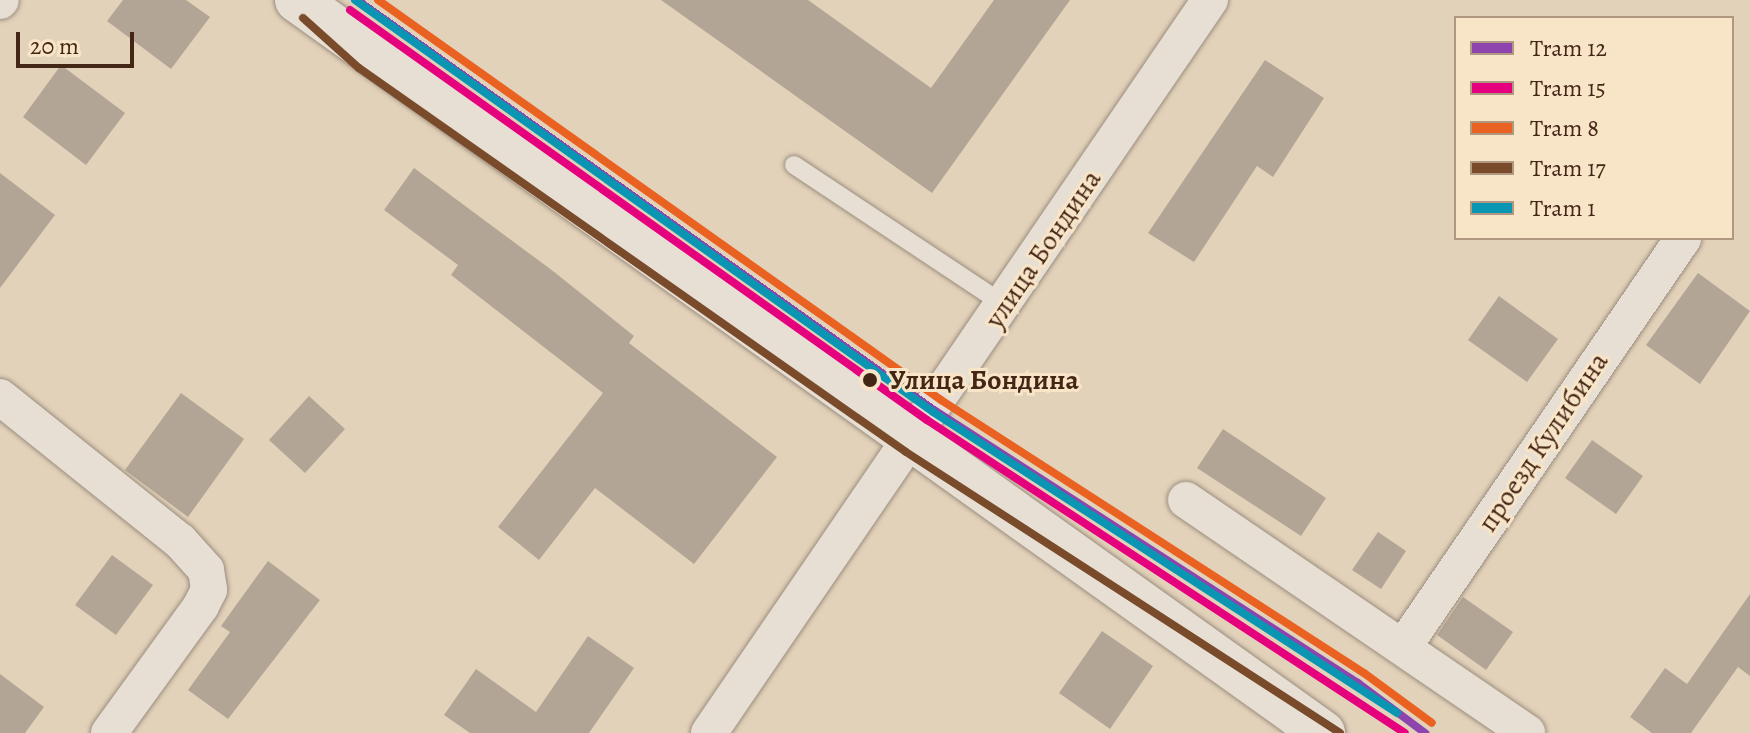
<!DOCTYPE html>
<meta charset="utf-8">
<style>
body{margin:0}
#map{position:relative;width:1750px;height:733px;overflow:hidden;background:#e3d2ba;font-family:Alegreya,serif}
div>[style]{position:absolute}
.building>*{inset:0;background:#b3a595}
.roads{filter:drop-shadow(0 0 2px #9a8d7e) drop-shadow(0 0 2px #9a8d7e)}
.lane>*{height:18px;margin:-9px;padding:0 9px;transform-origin:9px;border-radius:9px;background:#e7dfd3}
.street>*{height:36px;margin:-18px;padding:0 18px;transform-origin:18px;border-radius:18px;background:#e7dfd3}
.secondary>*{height:44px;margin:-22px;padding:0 22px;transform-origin:22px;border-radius:22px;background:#e7dfd3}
.tram-1>*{height:8px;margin:-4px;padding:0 4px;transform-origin:4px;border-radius:4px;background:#8e44ad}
.tram-2>*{height:8px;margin:-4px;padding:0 4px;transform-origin:4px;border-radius:4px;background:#e5007d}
.tram-3>*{height:8px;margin:-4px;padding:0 4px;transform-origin:4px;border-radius:4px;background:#e96221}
.tram-4>*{height:8px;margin:-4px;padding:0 4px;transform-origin:4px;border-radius:4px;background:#7a4b2a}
.tram-5>*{height:8px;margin:-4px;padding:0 4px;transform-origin:4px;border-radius:4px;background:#0a95b2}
.dots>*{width:22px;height:22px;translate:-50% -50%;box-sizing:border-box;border:4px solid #f8e4c7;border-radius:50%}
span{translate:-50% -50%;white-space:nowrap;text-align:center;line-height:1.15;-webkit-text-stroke:6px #f8e4c7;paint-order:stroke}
.street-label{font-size:28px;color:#442616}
.stop-label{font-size:28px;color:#442616;font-weight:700}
.left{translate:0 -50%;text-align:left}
.legend{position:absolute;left:1454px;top:16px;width:280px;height:224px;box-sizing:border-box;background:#f8e4c7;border:2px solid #b09880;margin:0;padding:10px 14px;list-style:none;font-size:24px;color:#442616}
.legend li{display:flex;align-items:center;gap:16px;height:40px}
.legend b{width:40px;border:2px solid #b09880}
.scale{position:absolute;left:16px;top:32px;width:118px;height:36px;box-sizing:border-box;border:4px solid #442616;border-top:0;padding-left:10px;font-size:24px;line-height:28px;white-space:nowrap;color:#442616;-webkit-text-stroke:6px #f8e4c7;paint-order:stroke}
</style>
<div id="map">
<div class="building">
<div style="clip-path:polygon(123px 0,186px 0,210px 17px,171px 69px,107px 21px)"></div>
<div style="clip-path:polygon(661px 0,808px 0,931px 88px,994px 0,1070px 0,932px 193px)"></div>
<div style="clip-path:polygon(1265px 60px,1324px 98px,1273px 177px,1257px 166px,1194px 262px,1148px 233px)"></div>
<div style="clip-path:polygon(61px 65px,125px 113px,86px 165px,23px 117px)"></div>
<div style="clip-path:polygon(414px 168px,553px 271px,634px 336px,629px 343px,777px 457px,694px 564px,595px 488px,539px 560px,498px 527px,603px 393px,451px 275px,458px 265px,384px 210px)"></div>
<div style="clip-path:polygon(0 173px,55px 215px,0 288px)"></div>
<div style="clip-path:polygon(1698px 273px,1750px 311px,1700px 384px,1646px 345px)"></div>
<div style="clip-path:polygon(1499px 296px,1558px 339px,1527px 382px,1468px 340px)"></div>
<div style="clip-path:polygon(181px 393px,244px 439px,188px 517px,125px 470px)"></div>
<div style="clip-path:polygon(309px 396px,345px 429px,305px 473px,269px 440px)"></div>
<div style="clip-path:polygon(1223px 429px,1326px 498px,1301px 536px,1197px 468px)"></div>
<div style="clip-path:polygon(1592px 440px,1643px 476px,1616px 514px,1565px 478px)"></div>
<div style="clip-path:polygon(1378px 532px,1406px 551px,1381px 589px,1352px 570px)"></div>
<div style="clip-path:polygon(112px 555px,153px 585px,116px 635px,75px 605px)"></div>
<div style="clip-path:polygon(268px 561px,320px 600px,228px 719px,188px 690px,230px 632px,221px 626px)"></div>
<div style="clip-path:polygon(1750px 594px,1750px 676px,1738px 667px,1691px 733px,1652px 733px,1630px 717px,1665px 668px,1687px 684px)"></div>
<div style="clip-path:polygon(1463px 597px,1513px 632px,1486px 670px,1437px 635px)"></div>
<div style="clip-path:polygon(1102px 631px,1153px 666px,1110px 729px,1059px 693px)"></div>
<div style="clip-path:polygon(588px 636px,634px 668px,589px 733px,470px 733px,444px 715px,476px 669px,536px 712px)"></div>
<div style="clip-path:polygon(0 674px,44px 707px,25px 733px,0 733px)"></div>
</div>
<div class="roads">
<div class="lane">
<div style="left:794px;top:165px;width:253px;rotate:33.6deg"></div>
</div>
<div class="street">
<div style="left:0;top:1px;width:1px;rotate:-45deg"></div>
<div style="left:0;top:397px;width:231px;rotate:38.7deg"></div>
<div style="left:180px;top:541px;width:39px;rotate:48deg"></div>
<div style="left:206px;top:570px;width:20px;rotate:81deg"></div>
<div style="left:209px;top:590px;width:18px;rotate:117deg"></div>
<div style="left:201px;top:606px;width:157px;rotate:125.9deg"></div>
<div style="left:1186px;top:500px;width:413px;rotate:34.3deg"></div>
<div style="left:1404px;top:646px;width:494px;rotate:-55.6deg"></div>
<div style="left:709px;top:733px;width:888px;rotate:-55.65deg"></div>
</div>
<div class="secondary">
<div style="left:297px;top:0;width:1261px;rotate:35.54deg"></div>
</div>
</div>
<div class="tram-1">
<div style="left:357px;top:0;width:708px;rotate:35.4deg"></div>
<div style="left:934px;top:410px;width:504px;rotate:32.78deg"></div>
<div style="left:1358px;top:683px;width:84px;rotate:36.7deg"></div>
</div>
<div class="tram-2">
<div style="left:350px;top:10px;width:708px;rotate:35.4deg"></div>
<div style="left:927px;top:420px;width:571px;rotate:33.22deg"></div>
</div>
<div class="tram-3">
<div style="left:378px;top:0;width:691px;rotate:35.39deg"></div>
<div style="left:941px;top:400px;width:503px;rotate:32.84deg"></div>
<div style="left:1364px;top:673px;width:84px;rotate:36.3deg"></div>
</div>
<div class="tram-4">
<div style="left:303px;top:18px;width:75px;rotate:41.8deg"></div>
<div style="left:359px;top:68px;width:668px;rotate:35.07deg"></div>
<div style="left:906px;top:452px;width:517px;rotate:32.92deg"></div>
</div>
<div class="tram-5">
<div style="left:355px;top:0;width:710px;rotate:35.48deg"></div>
<div style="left:933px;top:412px;width:553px;rotate:32.97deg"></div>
</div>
<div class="dots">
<div style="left:870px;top:380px;background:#442616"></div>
</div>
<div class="street-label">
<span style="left:1043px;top:249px;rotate:-56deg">улица Бондина</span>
<span style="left:1543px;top:442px;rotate:-56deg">проезд Кулибина</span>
</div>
<div class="stop-label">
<span class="left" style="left:889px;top:380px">Улица Бондина</span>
</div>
<ul class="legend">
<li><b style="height:10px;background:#8e44ad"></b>Tram 12</li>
<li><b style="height:10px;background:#e5007d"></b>Tram 15</li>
<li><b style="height:10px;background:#e96221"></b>Tram 8</li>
<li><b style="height:10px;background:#7a4b2a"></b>Tram 17</li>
<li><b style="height:10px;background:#0a95b2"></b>Tram 1</li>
</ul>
<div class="scale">20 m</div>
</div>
